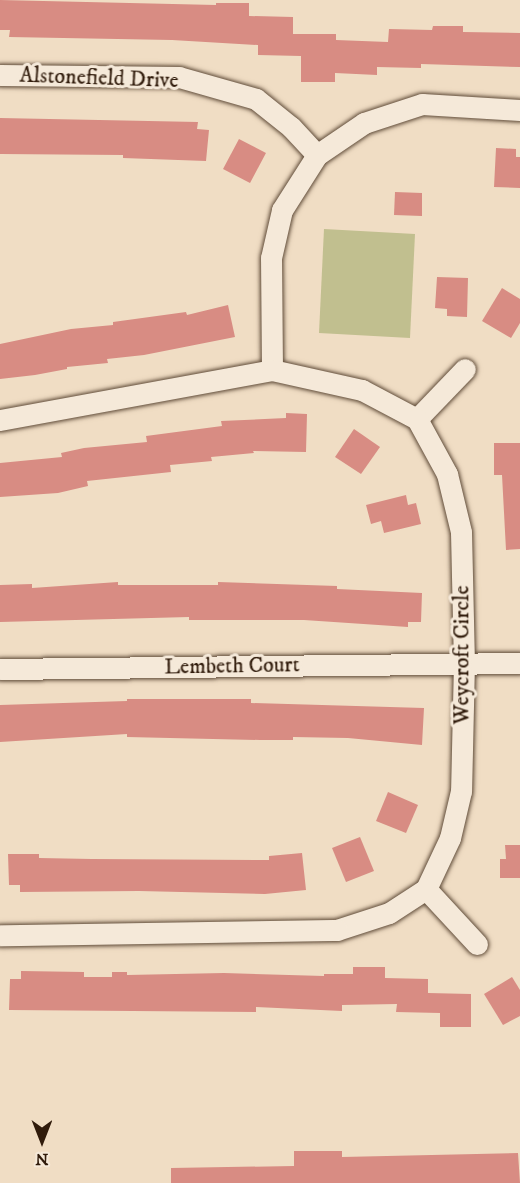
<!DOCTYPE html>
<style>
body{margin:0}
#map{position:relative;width:520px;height:1183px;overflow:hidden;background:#f0ddc4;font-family:"IM FELL DW Pica",serif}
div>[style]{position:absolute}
.green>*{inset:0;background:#c1bf8f}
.building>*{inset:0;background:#d88c83}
.roads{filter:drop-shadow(0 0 2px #604c39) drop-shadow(0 0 2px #604c39)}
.street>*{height:21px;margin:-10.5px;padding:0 10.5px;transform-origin:10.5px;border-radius:10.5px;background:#f5e9d9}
span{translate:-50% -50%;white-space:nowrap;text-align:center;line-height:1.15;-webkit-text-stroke:6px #f5e9d9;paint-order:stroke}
.street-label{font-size:22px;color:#301b0b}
.north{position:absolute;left:12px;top:1111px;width:60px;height:60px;-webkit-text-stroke:4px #f5e9d9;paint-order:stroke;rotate:180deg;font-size:16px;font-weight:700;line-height:24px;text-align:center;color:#301b0b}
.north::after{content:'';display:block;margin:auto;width:21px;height:27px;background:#301b0b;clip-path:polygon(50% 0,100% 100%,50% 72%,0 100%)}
</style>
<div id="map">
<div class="green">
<div style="clip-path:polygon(324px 229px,415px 234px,410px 338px,319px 333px)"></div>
</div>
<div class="building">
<div style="clip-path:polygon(0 0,216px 5px,216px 3px,249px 3px,249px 16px,293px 17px,293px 34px,336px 34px,336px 40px,388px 42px,389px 29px,432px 30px,433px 26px,463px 26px,463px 32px,520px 33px,520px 67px,421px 64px,421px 68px,377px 67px,377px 75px,335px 73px,335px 82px,301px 82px,301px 56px,258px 55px,258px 45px,172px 40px,9px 37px,10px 30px,0 30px)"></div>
<div style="clip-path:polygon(0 118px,198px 122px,197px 129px,209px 130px,206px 161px,123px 158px,123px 155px,0 154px)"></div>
<div style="clip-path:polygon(239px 139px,266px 153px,250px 183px,223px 169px)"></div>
<div style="clip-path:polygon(496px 148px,516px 149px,516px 157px,520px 157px,520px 188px,494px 187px)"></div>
<div style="clip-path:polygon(395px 192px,422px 193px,422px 216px,394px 215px)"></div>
<div style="clip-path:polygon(437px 277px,468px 278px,467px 317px,447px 316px,447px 309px,435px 308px)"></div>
<div style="clip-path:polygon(502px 288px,520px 299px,520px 323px,511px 338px,482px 321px)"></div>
<div style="clip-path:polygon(228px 305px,235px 337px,144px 355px,107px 359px,108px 363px,67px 367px,67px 369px,35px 375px,0 379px,0 344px,71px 329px,113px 325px,113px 322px,186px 312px,187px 315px)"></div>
<div style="clip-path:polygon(286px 413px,307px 414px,306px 452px,253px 451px,254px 453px,211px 457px,212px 461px,170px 465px,171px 472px,87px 481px,88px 486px,58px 493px,0 497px,0 463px,62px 457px,61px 453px,84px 448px,147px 442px,146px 436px,222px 426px,221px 421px,286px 418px)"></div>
<div style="clip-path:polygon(354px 429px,380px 447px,361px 474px,335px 457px)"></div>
<div style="clip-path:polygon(494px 443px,520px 443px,520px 549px,506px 550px,502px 475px,494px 475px)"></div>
<div style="clip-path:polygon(406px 495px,408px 505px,416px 503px,421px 524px,384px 533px,381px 521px,371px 524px,366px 505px)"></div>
<div style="clip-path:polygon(118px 582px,118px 585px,218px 585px,218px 582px,337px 586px,337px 589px,422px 593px,421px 622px,408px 622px,408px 627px,304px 620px,189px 620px,189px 617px,0 622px,0 585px,32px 584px,32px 588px)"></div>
<div style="clip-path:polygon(127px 699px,251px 699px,251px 703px,424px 708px,422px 745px,348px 738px,293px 737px,293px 740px,260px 740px,127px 737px,127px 734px,0 742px,0 705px,127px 701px)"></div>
<div style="clip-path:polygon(388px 792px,418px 805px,406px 833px,376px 821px)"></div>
<div style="clip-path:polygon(360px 837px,374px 871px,346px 882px,332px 848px)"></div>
<div style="clip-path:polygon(505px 845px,520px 845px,520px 878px,500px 878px,500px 859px,506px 859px)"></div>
<div style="clip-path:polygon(302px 853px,306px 890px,265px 894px,139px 891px,20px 892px,20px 885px,9px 885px,8px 854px,39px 854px,39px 858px,92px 859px,269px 860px,269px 856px)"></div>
<div style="clip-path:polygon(353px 967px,385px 967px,385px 978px,428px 979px,428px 993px,471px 994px,471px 1027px,440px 1027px,440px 1013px,396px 1012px,397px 1004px,342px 1005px,342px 1011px,256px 1007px,256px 1012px,9px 1010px,10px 979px,21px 979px,21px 971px,84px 972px,84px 977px,112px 977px,112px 972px,127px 972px,127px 975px,224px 973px,324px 976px,324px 974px,353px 974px)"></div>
<div style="clip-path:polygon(512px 977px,520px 990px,520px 1016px,503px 1025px,484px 994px)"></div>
<div style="clip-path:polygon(294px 1151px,342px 1151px,342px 1157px,518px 1153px,520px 1183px,171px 1183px,171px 1168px,294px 1166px)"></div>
</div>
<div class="roads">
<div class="street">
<div style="left:0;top:75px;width:179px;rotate:0.6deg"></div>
<div style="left:179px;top:77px;width:80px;rotate:15.9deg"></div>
<div style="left:256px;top:99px;width:45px;rotate:38.7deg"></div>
<div style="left:291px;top:127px;width:38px;rotate:47deg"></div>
<div style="left:272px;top:370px;width:112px;rotate:-90.5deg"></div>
<div style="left:271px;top:258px;width:49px;rotate:-77.1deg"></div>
<div style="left:282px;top:210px;width:65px;rotate:-57.5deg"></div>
<div style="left:317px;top:155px;width:57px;rotate:-34.2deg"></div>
<div style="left:364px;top:123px;width:61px;rotate:-18.1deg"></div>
<div style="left:422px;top:104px;width:98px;rotate:3.5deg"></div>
<div style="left:417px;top:419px;width:69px;rotate:-46.2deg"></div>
<div style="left:0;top:420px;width:277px;rotate:-10.4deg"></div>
<div style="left:272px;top:370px;width:92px;rotate:12.5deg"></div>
<div style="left:362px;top:390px;width:62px;rotate:27.8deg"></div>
<div style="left:417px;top:419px;width:63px;rotate:61.4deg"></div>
<div style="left:447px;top:474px;width:60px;rotate:76.4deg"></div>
<div style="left:461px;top:532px;width:130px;rotate:88.7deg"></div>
<div style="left:464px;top:662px;width:129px;rotate:91.3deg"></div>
<div style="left:461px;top:791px;width:48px;rotate:103.2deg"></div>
<div style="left:450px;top:838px;width:56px;rotate:115.2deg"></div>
<div style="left:426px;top:889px;width:44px;rotate:147deg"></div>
<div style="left:389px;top:913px;width:55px;rotate:161.9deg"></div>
<div style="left:337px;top:930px;width:337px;rotate:179.1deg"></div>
<div style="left:0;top:669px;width:520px;rotate:-0.66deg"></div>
<div style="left:426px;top:889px;width:75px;rotate:47.2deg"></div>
</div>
</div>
<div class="street-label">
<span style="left:99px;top:78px;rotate:2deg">Alstonefield Drive</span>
<span style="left:462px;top:655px;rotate:-90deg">Weycroft Circle</span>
<span style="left:232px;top:666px;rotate:-1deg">Lembeth Court</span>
</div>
<div class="north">N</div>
</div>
